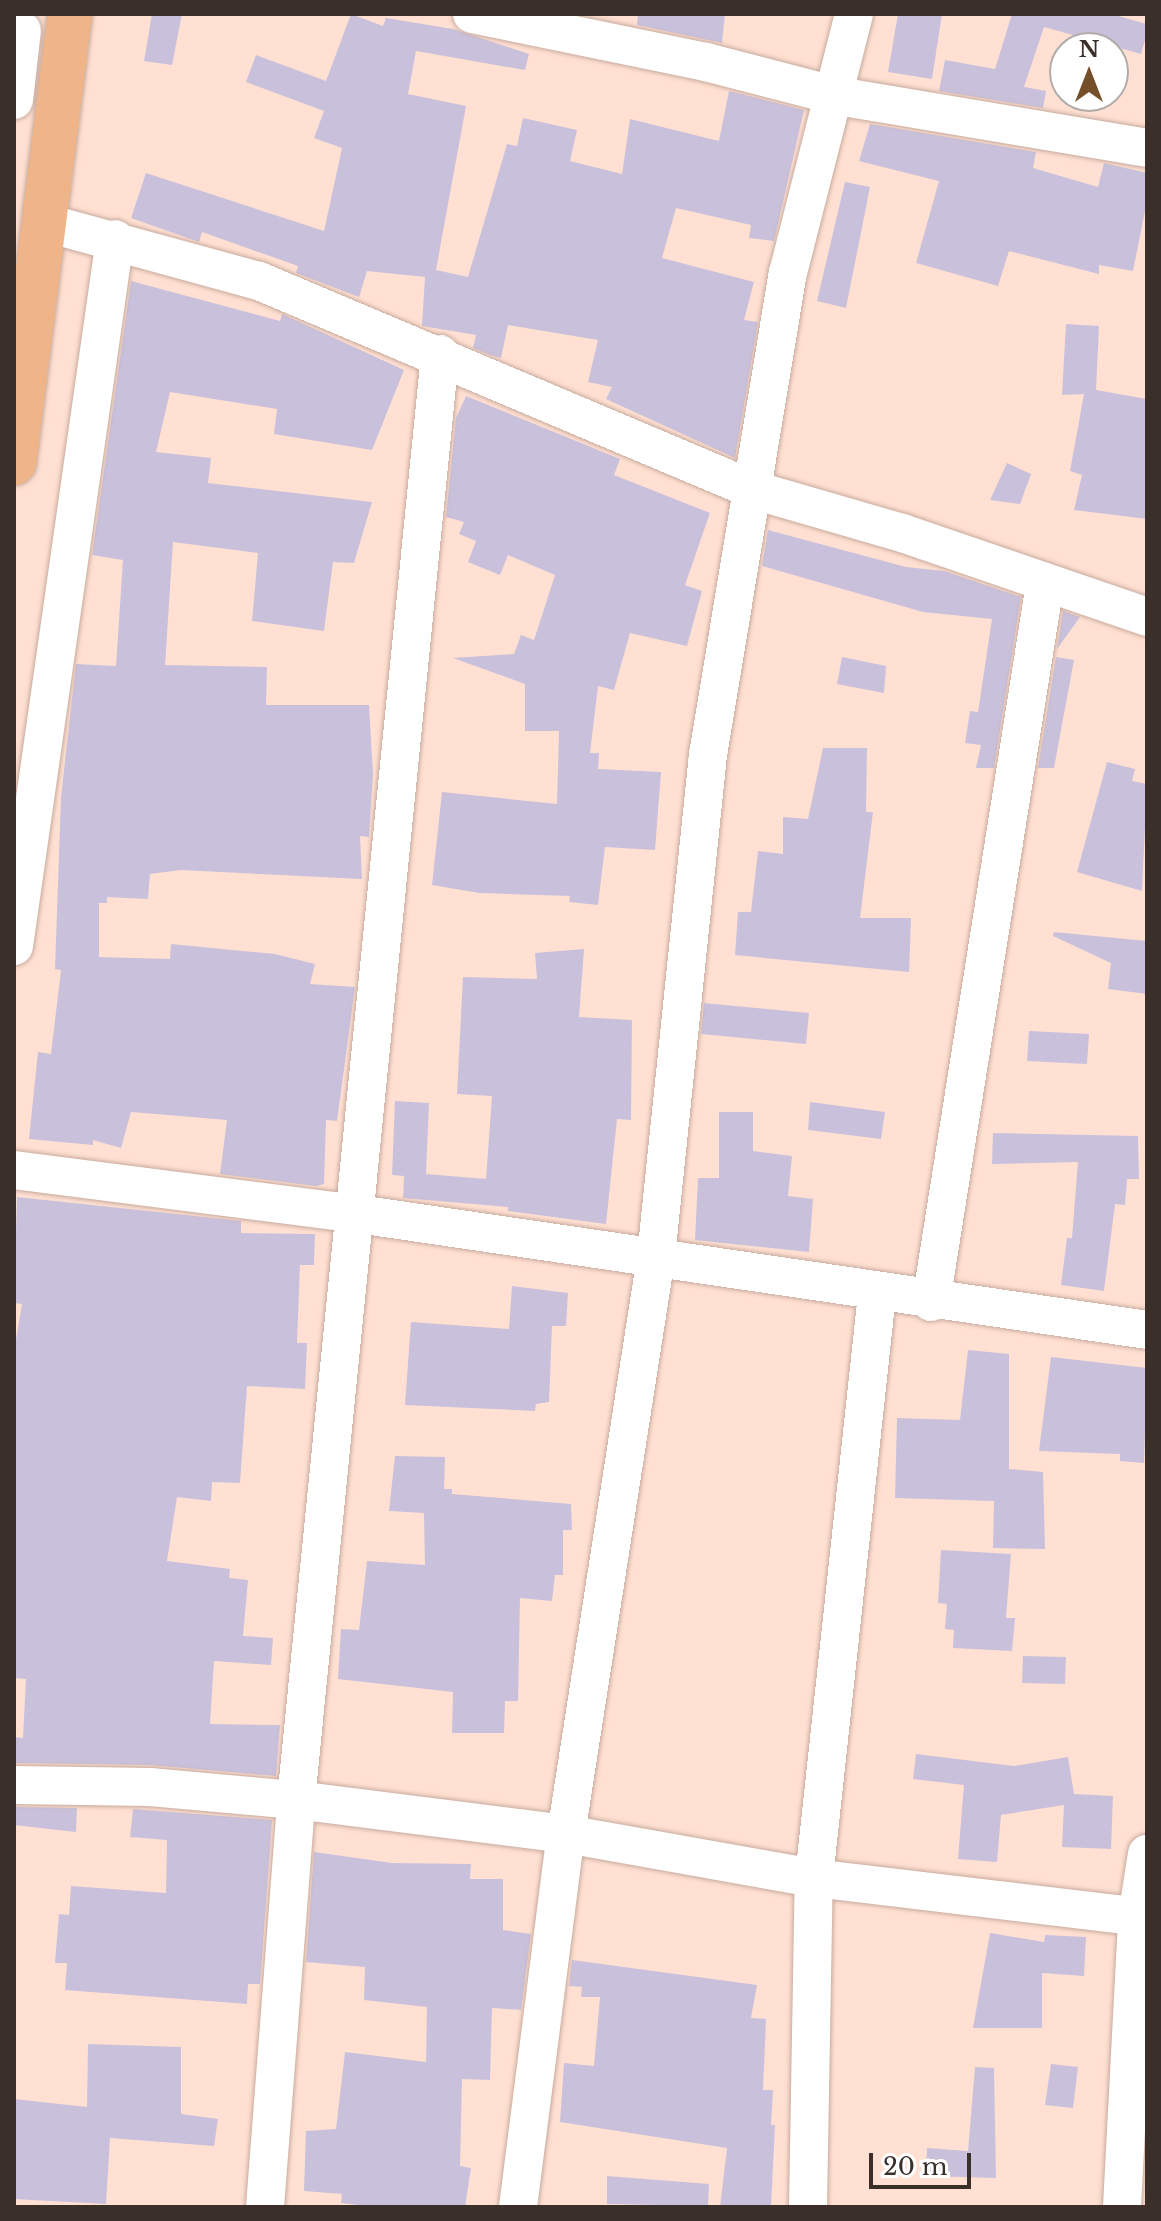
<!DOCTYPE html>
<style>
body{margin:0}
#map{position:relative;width:1161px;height:2221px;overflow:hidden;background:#ffe0d2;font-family:"Libre Baskerville",serif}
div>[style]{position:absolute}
.building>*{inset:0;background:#c9c1dc}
.roads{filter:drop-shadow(0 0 2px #c8ab9e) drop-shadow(0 0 2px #c8ab9e)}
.minor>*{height:38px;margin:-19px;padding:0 19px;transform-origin:19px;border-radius:19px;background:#fff}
.major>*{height:44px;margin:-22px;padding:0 22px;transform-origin:22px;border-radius:22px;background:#efb588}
span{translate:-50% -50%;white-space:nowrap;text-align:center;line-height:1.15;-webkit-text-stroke:6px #fff;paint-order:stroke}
.frame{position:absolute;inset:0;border:16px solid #3b2f2a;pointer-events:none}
.north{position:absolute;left:1049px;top:32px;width:80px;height:80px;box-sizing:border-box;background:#fff;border:2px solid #b1acaa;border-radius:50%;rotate:0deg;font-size:22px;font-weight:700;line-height:32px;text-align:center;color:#3b2f2a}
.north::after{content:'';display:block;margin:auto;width:28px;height:36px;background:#744f2a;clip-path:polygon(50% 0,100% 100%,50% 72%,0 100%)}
.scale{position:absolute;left:869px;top:2153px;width:102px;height:36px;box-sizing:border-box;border:4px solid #3b2f2a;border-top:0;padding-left:10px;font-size:24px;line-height:28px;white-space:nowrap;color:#3b2f2a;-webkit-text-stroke:6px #fff;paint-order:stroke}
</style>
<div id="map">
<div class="building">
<div style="clip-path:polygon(152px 14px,182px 14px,172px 65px,144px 61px)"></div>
<div style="clip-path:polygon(351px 14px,383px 26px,386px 18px,453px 29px,529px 54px,525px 70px,416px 51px,408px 94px,466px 106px,436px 270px,468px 277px,507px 144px,517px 146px,523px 118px,577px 130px,570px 161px,622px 174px,630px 119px,719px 141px,729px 91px,804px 110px,774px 241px,749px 238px,751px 225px,676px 208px,662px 258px,754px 282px,744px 320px,758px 322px,735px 458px,606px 399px,612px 387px,588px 382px,598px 340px,508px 325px,501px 358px,493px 356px,473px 348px,476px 335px,422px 326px,425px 277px,367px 271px,359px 297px,296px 273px,298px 266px,202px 232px,199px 242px,131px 218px,146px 173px,324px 231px,342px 148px,314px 138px,324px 111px,246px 82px,256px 55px,326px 81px)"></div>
<div style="clip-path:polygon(638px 14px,725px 14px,722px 43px,637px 25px)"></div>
<div style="clip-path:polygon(898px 14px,942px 14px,932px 79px,888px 72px)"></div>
<div style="clip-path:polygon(1012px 14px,1111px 14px,1147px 24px,1147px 33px,1141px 54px,1044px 27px,1024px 87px,1046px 91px,1043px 108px,939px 91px,945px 60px,995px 69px)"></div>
<div style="clip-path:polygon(870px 124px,1036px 152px,1033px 168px,1098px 187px,1104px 163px,1147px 173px,1147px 201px,1133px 271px,1099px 265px,1099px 274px,1009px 251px,998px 286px,916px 263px,939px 181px,859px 161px)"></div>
<div style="clip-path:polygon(845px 182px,870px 187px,846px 308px,817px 301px)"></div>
<div style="clip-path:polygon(131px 281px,280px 321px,282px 314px,404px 370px,372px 450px,274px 434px,277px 409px,170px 392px,156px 452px,211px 458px,208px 483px,372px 502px,354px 563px,333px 562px,324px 631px,252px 621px,258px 553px,173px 542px,165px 665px,267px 667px,266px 705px,369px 705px,373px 774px,369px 837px,360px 836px,362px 879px,181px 870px,150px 874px,148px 899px,107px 897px,107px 903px,99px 903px,99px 957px,170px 959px,171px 944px,275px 954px,315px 964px,310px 984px,355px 987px,337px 1121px,326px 1120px,324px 1184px,316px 1186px,220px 1174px,227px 1120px,131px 1112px,121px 1148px,93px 1140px,93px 1145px,29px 1139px,38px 1052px,51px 1054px,61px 970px,55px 969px,61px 797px,76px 664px,116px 666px,123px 560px,92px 555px)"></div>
<div style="clip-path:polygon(1066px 324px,1099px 326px,1096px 390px,1147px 399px,1147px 519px,1074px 510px,1082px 475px,1070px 471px,1084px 394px,1062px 395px)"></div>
<div style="clip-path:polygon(466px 396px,620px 459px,614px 475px,710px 513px,685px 585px,702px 591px,687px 646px,630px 633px,614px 690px,598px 686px,590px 753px,599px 753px,598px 769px,661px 772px,655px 850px,605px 847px,598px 905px,569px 902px,570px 896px,479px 893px,432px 885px,442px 792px,557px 804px,559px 731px,525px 731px,525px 684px,453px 658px,514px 654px,521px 635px,534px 640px,555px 575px,508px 555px,500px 575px,468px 562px,476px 541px,459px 534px,464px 522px,446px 517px,456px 418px)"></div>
<div style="clip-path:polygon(1007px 463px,1031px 474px,1020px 504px,990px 500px)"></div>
<div style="clip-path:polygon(768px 530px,906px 567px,944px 571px,1021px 597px,994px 768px,976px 768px,981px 745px,965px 743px,970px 711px,978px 712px,992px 619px,923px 612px,762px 566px)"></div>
<div style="clip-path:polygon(1063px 611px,1080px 617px,1057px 649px)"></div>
<div style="clip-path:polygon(842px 657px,886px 666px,884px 693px,837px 684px)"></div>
<div style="clip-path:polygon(1056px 657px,1074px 660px,1054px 768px,1038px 768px)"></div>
<div style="clip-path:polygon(823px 748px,867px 748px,866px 812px,873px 812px,860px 918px,911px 918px,909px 972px,735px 955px,738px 912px,751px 912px,758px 851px,783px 854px,783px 817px,808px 819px)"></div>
<div style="clip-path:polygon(1107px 762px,1135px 769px,1132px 781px,1147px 784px,1142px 891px,1077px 872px)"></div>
<div style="clip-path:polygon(1054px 932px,1147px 941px,1147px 994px,1108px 989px,1111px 963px,1053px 936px)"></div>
<div style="clip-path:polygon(584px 949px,579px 1017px,632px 1020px,631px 1120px,617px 1119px,606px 1224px,508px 1211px,508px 1207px,403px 1198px,404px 1176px,392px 1175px,395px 1101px,429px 1103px,426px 1174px,486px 1179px,492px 1096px,457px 1094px,463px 977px,537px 979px,535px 953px)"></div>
<div style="clip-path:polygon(704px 1003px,809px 1013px,806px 1044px,701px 1034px)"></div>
<div style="clip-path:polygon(1029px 1031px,1089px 1034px,1087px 1064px,1027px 1061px)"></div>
<div style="clip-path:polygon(810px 1102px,885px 1112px,881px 1139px,808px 1130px)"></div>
<div style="clip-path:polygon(719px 1112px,753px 1112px,753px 1151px,792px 1156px,788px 1196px,813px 1199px,809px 1252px,695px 1240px,698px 1178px,719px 1178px)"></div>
<div style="clip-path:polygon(993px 1133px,1138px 1136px,1139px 1179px,1127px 1179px,1125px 1205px,1115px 1204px,1104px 1291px,1061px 1285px,1067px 1238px,1072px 1238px,1078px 1162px,992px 1164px)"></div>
<div style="clip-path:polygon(17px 1197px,241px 1221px,241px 1233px,315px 1234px,314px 1265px,300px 1265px,297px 1343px,307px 1343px,305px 1389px,247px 1386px,240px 1483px,212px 1482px,211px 1501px,177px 1497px,167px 1561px,230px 1569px,229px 1578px,248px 1580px,243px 1636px,273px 1638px,271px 1665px,214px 1661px,210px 1724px,280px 1725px,276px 1776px,150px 1765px,14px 1763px,14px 1737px,23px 1738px,26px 1679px,14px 1678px,14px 1351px,22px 1304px,14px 1303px)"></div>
<div style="clip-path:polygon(512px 1286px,568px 1293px,566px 1326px,552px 1326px,549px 1402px,536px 1404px,535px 1411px,405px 1405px,411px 1322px,509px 1329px)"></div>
<div style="clip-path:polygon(968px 1350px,1009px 1354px,1009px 1469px,1043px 1472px,1045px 1549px,993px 1548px,994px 1501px,895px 1498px,897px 1418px,960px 1420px)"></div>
<div style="clip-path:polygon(1051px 1357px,1147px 1368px,1144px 1463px,1120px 1461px,1120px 1454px,1039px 1451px)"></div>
<div style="clip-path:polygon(395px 1456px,445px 1457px,444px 1489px,452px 1489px,452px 1494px,571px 1504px,572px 1530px,563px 1530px,563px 1575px,555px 1575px,552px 1601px,520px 1598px,518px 1701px,505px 1701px,504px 1733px,452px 1733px,453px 1692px,338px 1679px,341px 1629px,359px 1630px,367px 1561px,425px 1565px,424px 1513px,389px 1511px)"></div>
<div style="clip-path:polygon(941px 1550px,1011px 1554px,1006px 1618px,1015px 1618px,1012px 1651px,953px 1648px,954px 1630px,945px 1629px,947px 1604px,938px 1603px)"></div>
<div style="clip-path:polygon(1023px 1656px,1066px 1657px,1065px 1684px,1022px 1683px)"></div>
<div style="clip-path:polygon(916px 1754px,1014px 1766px,1068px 1757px,1074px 1794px,1113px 1796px,1111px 1849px,1062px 1847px,1064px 1805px,1001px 1815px,997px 1862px,958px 1859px,964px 1785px,913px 1779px)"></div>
<div style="clip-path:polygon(14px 1807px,77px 1808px,76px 1832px,14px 1825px)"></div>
<div style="clip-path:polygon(133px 1809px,272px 1820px,260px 1984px,248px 1984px,247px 2004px,65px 1990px,67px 1963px,55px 1963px,59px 1914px,69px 1915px,71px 1886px,166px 1893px,167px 1840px,130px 1837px)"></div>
<div style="clip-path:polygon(314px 1852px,392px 1863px,471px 1864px,470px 1879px,503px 1879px,503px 1930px,531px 1934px,521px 2010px,492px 2008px,490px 2080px,462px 2079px,460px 2166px,471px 2168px,465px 2207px,376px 2207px,341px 2203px,342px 2194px,304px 2191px,306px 2131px,336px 2129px,345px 2052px,426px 2062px,427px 2007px,364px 2000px,365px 1967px,306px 1962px)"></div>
<div style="clip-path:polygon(990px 1933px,1044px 1942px,1045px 1935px,1086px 1937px,1084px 1976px,1042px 1973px,1042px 2028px,973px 2028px)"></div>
<div style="clip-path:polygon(572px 1960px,757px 1985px,751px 2018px,766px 2019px,763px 2090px,773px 2090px,771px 2125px,775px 2125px,771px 2207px,720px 2207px,727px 2148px,560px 2122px,564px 2063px,594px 2066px,600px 1997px,581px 1997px,582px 1987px,569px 1986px)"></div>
<div style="clip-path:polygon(88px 2044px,181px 2047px,181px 2114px,218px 2119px,214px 2146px,110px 2138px,106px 2204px,14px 2199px,14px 2099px,87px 2107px)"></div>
<div style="clip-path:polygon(1051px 2064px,1078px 2067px,1073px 2108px,1045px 2105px)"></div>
<div style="clip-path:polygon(975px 2067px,994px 2068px,996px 2178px,926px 2176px,927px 2148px,968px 2151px)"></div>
<div style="clip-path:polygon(607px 2176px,709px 2184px,708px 2206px,607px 2204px)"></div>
</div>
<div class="roads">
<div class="minor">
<div style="left:472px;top:14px;width:239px;rotate:11.6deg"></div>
<div style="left:706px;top:62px;width:135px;rotate:14.5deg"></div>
<div style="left:837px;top:96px;width:314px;rotate:9.5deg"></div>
<div style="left:14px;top:100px;width:70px;rotate:-83.5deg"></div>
<div style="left:43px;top:222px;width:224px;rotate:15.3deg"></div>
<div style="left:259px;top:281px;width:537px;rotate:22.89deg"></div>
<div style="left:754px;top:490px;width:154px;rotate:16.2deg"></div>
<div style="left:902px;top:533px;width:259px;rotate:18.9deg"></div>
<div style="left:14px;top:946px;width:714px;rotate:-81.87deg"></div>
<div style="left:14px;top:1170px;width:347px;rotate:7.3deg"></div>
<div style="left:358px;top:1214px;width:797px;rotate:8.36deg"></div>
<div style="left:931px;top:1302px;width:727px;rotate:-80.98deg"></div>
<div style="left:14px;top:1785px;width:136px;rotate:0.8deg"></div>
<div style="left:150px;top:1787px;width:147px;rotate:5.1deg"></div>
<div style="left:296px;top:1800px;width:272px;rotate:7.2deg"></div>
<div style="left:566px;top:1834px;width:252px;rotate:10.1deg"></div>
<div style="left:814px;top:1878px;width:335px;rotate:6.8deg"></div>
<div style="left:265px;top:2207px;width:408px;rotate:-85.6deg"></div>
<div style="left:296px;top:1800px;width:1453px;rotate:-84.31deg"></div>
<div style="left:518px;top:2207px;width:376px;rotate:-82.7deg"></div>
<div style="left:566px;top:1834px;width:584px;rotate:-81.13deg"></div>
<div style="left:656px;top:1257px;width:505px;rotate:-84.09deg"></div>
<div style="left:708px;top:755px;width:489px;rotate:-80.6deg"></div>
<div style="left:788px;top:273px;width:267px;rotate:-75.7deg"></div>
<div style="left:808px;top:2207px;width:329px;rotate:-89deg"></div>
<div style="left:814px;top:1878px;width:587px;rotate:-83.84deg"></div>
<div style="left:1122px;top:2207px;width:290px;rotate:-87deg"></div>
<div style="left:1137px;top:1917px;width:64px;rotate:-81deg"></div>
</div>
<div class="major">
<div style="left:14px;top:463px;width:452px;rotate:-82.9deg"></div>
</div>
</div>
<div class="frame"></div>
<div class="north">N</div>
<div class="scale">20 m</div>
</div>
